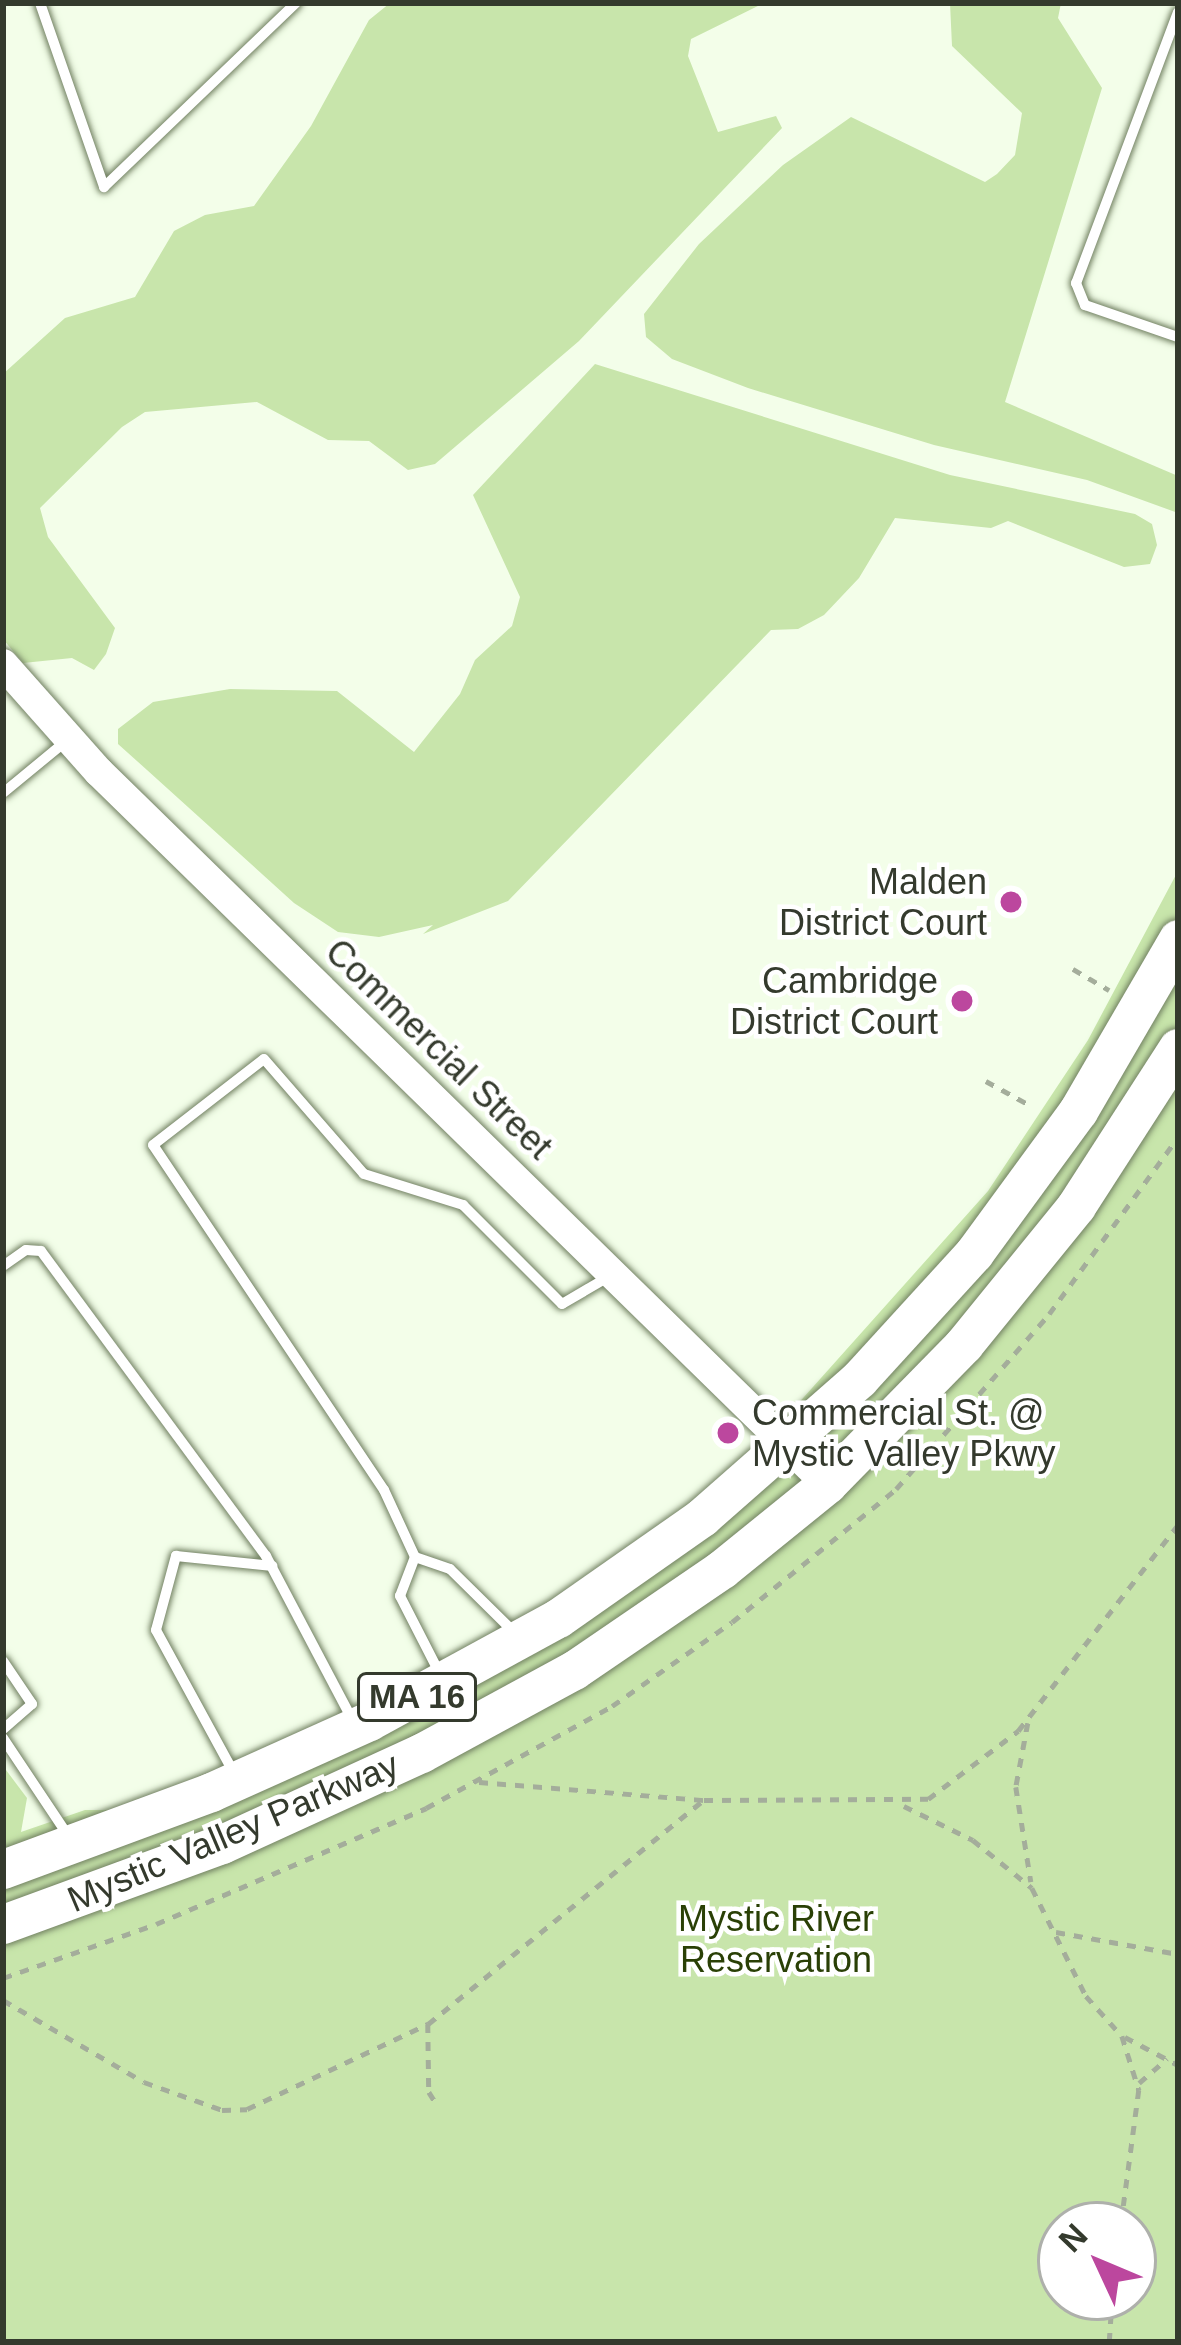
<!DOCTYPE html>
<style>
body{margin:0}
#map{position:relative;width:1181px;height:2345px;overflow:hidden;background:#f3fee9;font-family:Helvetica,sans-serif}
div>[style]{position:absolute}
.green>*{inset:0;background:#c8e5ab}
.path>*{height:4.5px;margin-top:-2.25px;transform-origin:0;background:repeating-linear-gradient(90deg,#a4ad9b 0 9px,transparent 0 18px)}
.roads{filter:drop-shadow(0 0 3px #718061) drop-shadow(0 0 3px #718061)}
.lane>*{height:10px;margin:-5px;padding:0 5px;transform-origin:5px;border-radius:5px;background:#fff}
.secondary>*{height:30px;margin:-15px;padding:0 15px;transform-origin:15px;border-radius:15px;background:#fff}
.highway>*{height:39px;margin:-19.5px;padding:0 19.5px;transform-origin:19.5px;border-radius:19.5px;background:#fff}
.dots>*{width:33px;height:33px;translate:-50% -50%;box-sizing:border-box;border:6px solid #fff;border-radius:50%}
span{translate:-50% -50%;white-space:nowrap;text-align:center;line-height:1.15;-webkit-text-stroke:9px #fff;paint-order:stroke}
.shield-label span{padding:3px 9px;background:#fff;border:3px solid;border-radius:9px;-webkit-text-stroke-width:0}
.shield-label{font-size:33px;color:#343a2d;font-weight:700}
.poi-label{font-size:36px;color:#343a2d}
.right{translate:-100% -50%;text-align:right}
.left{translate:0 -50%;text-align:left}
.street-label{font-size:36px;color:#343a2d}
.park-label{font-size:36px;color:#2a4006}
.frame{position:absolute;inset:0;border:6px solid #343a2d;pointer-events:none}
.north{position:absolute;left:1037px;top:2201px;width:120px;height:120px;box-sizing:border-box;background:#fff;border:3px solid #aeb0ab;border-radius:50%;rotate:314deg;font-size:33px;font-weight:700;line-height:48px;text-align:center;color:#343a2d}
.north::after{content:'';display:block;margin:auto;width:42px;height:54px;background:#bc479e;clip-path:polygon(50% 0,100% 100%,50% 72%,0 100%)}
</style>
<div id="map">
<div class="green">
<div style="clip-path:polygon(390px 3px,764px 3px,691px 39px,688px 56px,718px 132px,776px 116px,782px 128px,579px 341px,435px 464px,408px 470px,369px 441px,328px 440px,257px 402px,145px 412px,122px 427px,40px 508px,48px 537px,115px 628px,106px 654px,94px 670px,72px 658px,23px 663px,3px 639px,3px 374px,65px 318px,135px 297px,174px 231px,205px 215px,254px 206px,311px 126px,369px 20px)"></div>
<div style="clip-path:polygon(950px 3px,1061px 3px,1058px 18px,1102px 88px,1005px 402px,1178px 476px,1178px 513px,1087px 480px,934px 445px,748px 388px,672px 359px,646px 337px,644px 314px,699px 244px,783px 165px,851px 117px,985px 182px,997px 174px,1015px 155px,1022px 113px,952px 46px)"></div>
<div style="clip-path:polygon(595px 364px,950px 475px,1135px 514px,1152px 524px,1157px 545px,1150px 564px,1124px 567px,1008px 521px,991px 528px,895px 518px,859px 578px,824px 615px,798px 629px,771px 630px,508px 901px,423px 934px,433px 925px,379px 937px,338px 932px,294px 903px,147px 770px,118px 744px,118px 729px,153px 702px,230px 689px,337px 691px,414px 752px,460px 694px,475px 660px,512px 626px,520px 597px,473px 495px)"></div>
<div style="clip-path:polygon(evenodd,1178px 871px,1178px 2342px,3px 2342px,3px 1766px,27px 1798px,21px 1832px,85px 1810px,131px 1810px,324px 1728px,573px 1592px,746px 1462px,988px 1191px,1088px 1040px,1178px 871px,1061px 2225px,1133px 2225px,1133px 2297px,1061px 2297px,1061px 2225px)"></div>
</div>
<div class="path">
<div style="left:1073px;top:969px;width:42px;rotate:30.3deg"></div>
<div style="left:986px;top:1081px;width:46px;rotate:28.8deg"></div>
<div style="left:1028px;top:1723px;width:65px;rotate:100.6deg"></div>
<div style="left:1016px;top:1787px;width:96px;rotate:81deg"></div>
<div style="left:479px;top:1782px;width:226px;rotate:4.6deg"></div>
<div style="left:704px;top:1800px;width:224px;rotate:-0.3deg"></div>
<div style="left:928px;top:1799px;width:113px;rotate:-37.1deg"></div>
<div style="left:1018px;top:1731px;width:261px;rotate:-52.2deg"></div>
<div style="left:904px;top:1806px;width:77px;rotate:26.2deg"></div>
<div style="left:973px;top:1840px;width:76px;rotate:39.1deg"></div>
<div style="left:1032px;top:1888px;width:121px;rotate:63.4deg"></div>
<div style="left:1086px;top:1996px;width:54px;rotate:48deg"></div>
<div style="left:1122px;top:2036px;width:57px;rotate:72.5deg"></div>
<div style="left:1139px;top:2090px;width:136px;rotate:97.6deg"></div>
<div style="left:1056px;top:1932px;width:124px;rotate:10.2deg"></div>
<div style="left:3px;top:1978px;width:162px;rotate:-19.4deg"></div>
<div style="left:156px;top:1924px;width:294px;rotate:-23.2deg"></div>
<div style="left:426px;top:1808px;width:212px;rotate:-28.7deg"></div>
<div style="left:612px;top:1706px;width:146px;rotate:-35deg"></div>
<div style="left:732px;top:1622px;width:211px;rotate:-39deg"></div>
<div style="left:896px;top:1489px;width:232px;rotate:-48.8deg"></div>
<div style="left:1049px;top:1314px;width:219px;rotate:-53.9deg"></div>
<div style="left:3px;top:2000px;width:163px;rotate:30.2deg"></div>
<div style="left:144px;top:2082px;width:83px;rotate:19.7deg"></div>
<div style="left:222px;top:2110px;width:25px;rotate:-2deg"></div>
<div style="left:247px;top:2109px;width:200px;rotate:-25.2deg"></div>
<div style="left:428px;top:2024px;width:355px;rotate:-39.1deg"></div>
<div style="left:428px;top:2024px;width:68px;rotate:89.2deg"></div>
<div style="left:429px;top:2092px;width:13px;rotate:58deg"></div>
<div style="left:1125px;top:2037px;width:60px;rotate:27.8deg"></div>
<div style="left:1139px;top:2083px;width:37px;rotate:-41deg"></div>
<div style="left:1109px;top:2342px;width:45px;rotate:-86.2deg"></div>
</div>
<div class="roads">
<div class="lane">
<div style="left:40px;top:3px;width:195px;rotate:70.8deg"></div>
<div style="left:104px;top:187px;width:266px;rotate:-43.8deg"></div>
<div style="left:1178px;top:12px;width:290px;rotate:110.6deg"></div>
<div style="left:1076px;top:283px;width:24px;rotate:68deg"></div>
<div style="left:1085px;top:305px;width:98px;rotate:19deg"></div>
<div style="left:3px;top:793px;width:82px;rotate:-39.5deg"></div>
<div style="left:3px;top:1266px;width:28px;rotate:-35deg"></div>
<div style="left:26px;top:1250px;width:15px;rotate:4deg"></div>
<div style="left:41px;top:1251px;width:379px;rotate:53.6deg"></div>
<div style="left:266px;top:1556px;width:184px;rotate:62.2deg"></div>
<div style="left:415px;top:1557px;width:74px;rotate:-114.8deg"></div>
<div style="left:384px;top:1490px;width:415px;rotate:-123.8deg"></div>
<div style="left:153px;top:1145px;width:140px;rotate:-37.8deg"></div>
<div style="left:264px;top:1059px;width:152px;rotate:49deg"></div>
<div style="left:364px;top:1174px;width:104px;rotate:17.4deg"></div>
<div style="left:463px;top:1205px;width:140px;rotate:45deg"></div>
<div style="left:562px;top:1304px;width:56px;rotate:-30.3deg"></div>
<div style="left:3px;top:1661px;width:52px;rotate:56deg"></div>
<div style="left:32px;top:1704px;width:38px;rotate:139deg"></div>
<div style="left:440px;top:1674px;width:88px;rotate:-117.1deg"></div>
<div style="left:400px;top:1596px;width:42px;rotate:-69deg"></div>
<div style="left:415px;top:1557px;width:37px;rotate:19deg"></div>
<div style="left:450px;top:1569px;width:91px;rotate:44.6deg"></div>
<div style="left:3px;top:1738px;width:119px;rotate:56.3deg"></div>
<div style="left:235px;top:1775px;width:165px;rotate:-118.6deg"></div>
<div style="left:156px;top:1630px;width:77px;rotate:-74.9deg"></div>
<div style="left:176px;top:1556px;width:97px;rotate:5.9deg"></div>
</div>
<div class="secondary">
<div style="left:3px;top:664px;width:144px;rotate:48.4deg"></div>
<div style="left:99px;top:772px;width:1018px;rotate:44.36deg"></div>
</div>
<div class="highway">
<div style="left:3px;top:1869px;width:222px;rotate:-20.3deg"></div>
<div style="left:211px;top:1792px;width:173px;rotate:-24.2deg"></div>
<div style="left:369px;top:1721px;width:215px;rotate:-28.6deg"></div>
<div style="left:558px;top:1618px;width:176px;rotate:-35deg"></div>
<div style="left:702px;top:1517px;width:209px;rotate:-41.3deg"></div>
<div style="left:859px;top:1379px;width:171px;rotate:-47.6deg"></div>
<div style="left:974px;top:1253px;width:176px;rotate:-53.8deg"></div>
<div style="left:1078px;top:1111px;width:199px;rotate:-59.8deg"></div>
<div style="left:3px;top:1924px;width:233px;rotate:-20.1deg"></div>
<div style="left:222px;top:1844px;width:219px;rotate:-24.6deg"></div>
<div style="left:421px;top:1753px;width:174px;rotate:-28.5deg"></div>
<div style="left:574px;top:1670px;width:179px;rotate:-34.3deg"></div>
<div style="left:722px;top:1569px;width:135px;rotate:-39deg"></div>
<div style="left:827px;top:1484px;width:196px;rotate:-45.6deg"></div>
<div style="left:964px;top:1344px;width:178px;rotate:-50.9deg"></div>
<div style="left:1076px;top:1206px;width:188px;rotate:-57.2deg"></div>
</div>
</div>
<div class="dots">
<div style="left:1011px;top:902px;background:#bc479e"></div>
<div style="left:962px;top:1001px;background:#bc479e"></div>
<div style="left:728px;top:1433px;background:#bc479e"></div>
</div>
<div class="shield-label">
<span style="left:417px;top:1697px">MA 16</span>
</div>
<div class="poi-label">
<span class="right" style="left:987px;top:902px">Malden<br>District Court</span>
<span class="right" style="left:938px;top:1001px">Cambridge<br>District Court</span>
<span class="left" style="left:752px;top:1433px">Commercial St. @<br>Mystic Valley Pkwy</span>
</div>
<div class="street-label">
<span style="left:439px;top:1049px;rotate:44deg">Commercial Street</span>
<span style="left:233px;top:1832px;rotate:-23deg">Mystic Valley Parkway</span>
</div>
<div class="park-label">
<span style="left:776px;top:1939px">Mystic River<br>Reservation</span>
</div>
<div class="frame"></div>
<div class="north">N</div>
</div>
